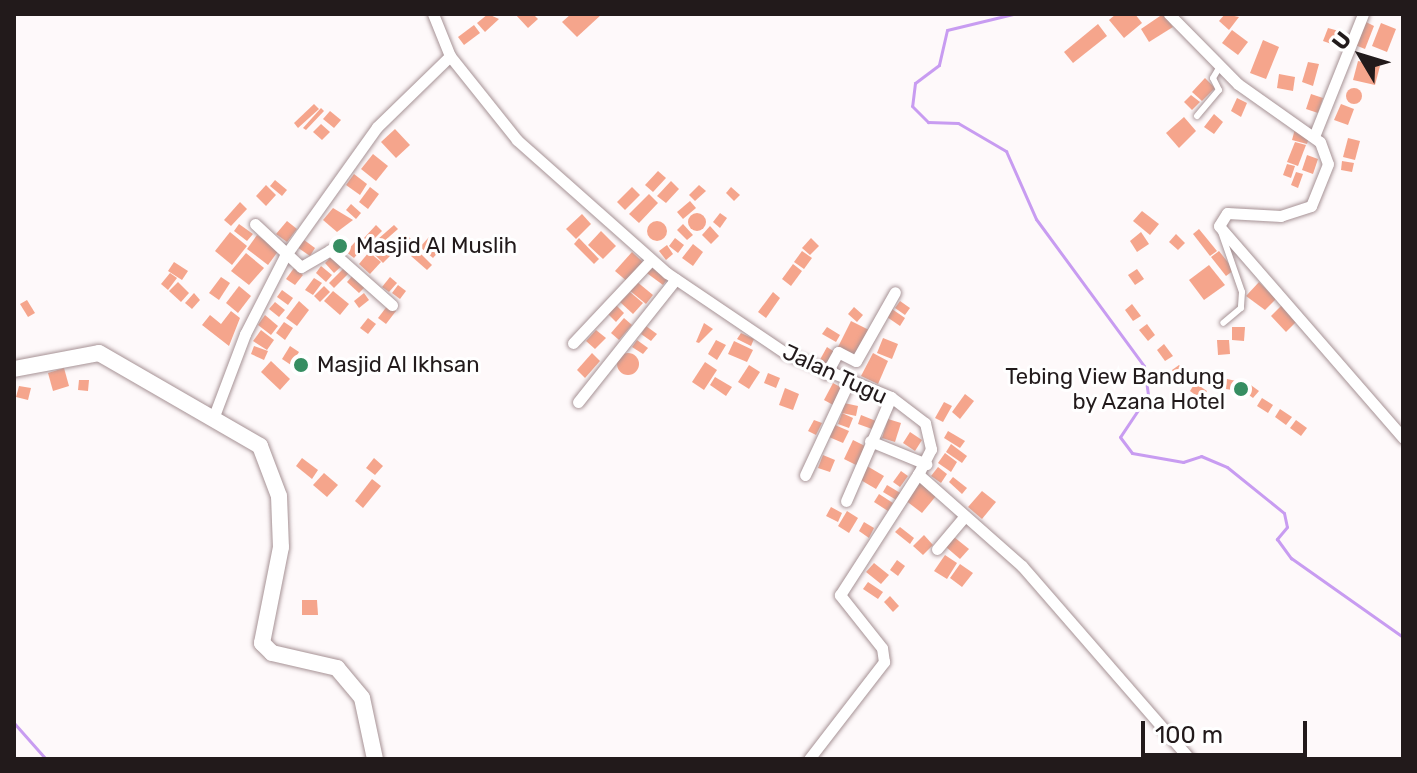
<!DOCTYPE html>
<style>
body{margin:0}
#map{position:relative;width:1417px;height:773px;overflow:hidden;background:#fef9fa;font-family:Rubik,sans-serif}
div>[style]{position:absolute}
.stream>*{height:3px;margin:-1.5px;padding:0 1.5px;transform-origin:1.5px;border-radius:1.5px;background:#c89cf1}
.building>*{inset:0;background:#f5a58c}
.round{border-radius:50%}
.roads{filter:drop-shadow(0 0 2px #a69295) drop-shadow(0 0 2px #a69295)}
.service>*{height:6px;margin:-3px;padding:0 3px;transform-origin:3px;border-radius:3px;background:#fff}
.minor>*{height:11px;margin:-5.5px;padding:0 5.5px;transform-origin:5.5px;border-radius:5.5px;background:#fff}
.secondary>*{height:16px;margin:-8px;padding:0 8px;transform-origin:8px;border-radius:8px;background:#fff}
.dots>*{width:22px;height:22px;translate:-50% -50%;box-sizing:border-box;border:4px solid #fff;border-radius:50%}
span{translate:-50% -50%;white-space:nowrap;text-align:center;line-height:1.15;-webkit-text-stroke:6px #fff;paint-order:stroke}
.poi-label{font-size:22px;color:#221a1b}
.left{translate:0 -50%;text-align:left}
.right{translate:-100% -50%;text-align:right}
.street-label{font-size:22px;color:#221a1b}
.frame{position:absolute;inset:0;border:16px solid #221a1b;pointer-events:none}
.north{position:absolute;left:1321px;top:16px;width:80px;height:80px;-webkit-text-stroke:6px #fff;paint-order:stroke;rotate:308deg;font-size:22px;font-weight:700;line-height:32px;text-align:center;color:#221a1b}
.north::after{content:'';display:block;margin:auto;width:28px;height:36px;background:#221a1b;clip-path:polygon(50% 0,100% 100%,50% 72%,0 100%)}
.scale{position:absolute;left:1141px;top:721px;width:166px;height:36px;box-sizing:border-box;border:4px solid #221a1b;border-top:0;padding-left:10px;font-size:24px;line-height:28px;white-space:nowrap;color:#221a1b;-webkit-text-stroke:6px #fff;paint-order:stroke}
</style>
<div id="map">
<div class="stream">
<div style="left:1013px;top:14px;width:68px;rotate:166.4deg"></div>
<div style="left:947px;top:30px;width:36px;rotate:103deg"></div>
<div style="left:939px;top:65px;width:30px;rotate:143deg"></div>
<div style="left:915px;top:83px;width:23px;rotate:97deg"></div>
<div style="left:912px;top:106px;width:23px;rotate:45deg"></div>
<div style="left:928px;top:122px;width:30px;rotate:2deg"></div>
<div style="left:958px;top:123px;width:56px;rotate:30.3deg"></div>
<div style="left:1006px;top:151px;width:74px;rotate:66.2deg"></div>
<div style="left:1036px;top:219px;width:182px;rotate:53.7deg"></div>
<div style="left:1144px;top:366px;width:29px;rotate:82deg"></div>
<div style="left:1148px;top:395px;width:50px;rotate:123.7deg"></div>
<div style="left:1120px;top:437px;width:20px;rotate:53deg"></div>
<div style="left:1132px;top:453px;width:52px;rotate:10deg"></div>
<div style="left:1183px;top:462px;width:19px;rotate:-18deg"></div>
<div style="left:1201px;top:456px;width:28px;rotate:23deg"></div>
<div style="left:1227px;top:467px;width:73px;rotate:38.9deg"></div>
<div style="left:1284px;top:513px;width:14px;rotate:78deg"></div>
<div style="left:1287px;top:527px;width:16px;rotate:130deg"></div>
<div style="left:1277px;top:539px;width:24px;rotate:54deg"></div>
<div style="left:1291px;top:558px;width:137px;rotate:35.2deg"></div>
<div style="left:14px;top:723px;width:48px;rotate:48.4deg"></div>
</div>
<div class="building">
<div style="clip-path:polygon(488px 14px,499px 19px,485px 32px,477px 23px)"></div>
<div style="clip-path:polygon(515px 14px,533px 14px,538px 19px,528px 28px)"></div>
<div style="clip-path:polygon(571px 14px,602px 14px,577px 37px,562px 22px)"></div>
<div style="clip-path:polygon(1116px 14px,1135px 14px,1142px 23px,1124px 38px,1109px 20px)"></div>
<div style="clip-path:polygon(1163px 14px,1173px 27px,1149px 42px,1141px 29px)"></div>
<div style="clip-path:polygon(1225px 14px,1239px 17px,1229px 30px,1219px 21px)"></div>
<div style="clip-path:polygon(1364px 21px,1374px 26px,1365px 49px,1355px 45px)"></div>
<div style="clip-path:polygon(1381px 23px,1396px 29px,1387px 52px,1372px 46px)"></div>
<div style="clip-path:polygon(1098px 24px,1107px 36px,1073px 63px,1064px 52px)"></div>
<div style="clip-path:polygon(474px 25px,480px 33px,464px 45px,458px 37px)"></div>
<div style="clip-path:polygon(1328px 28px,1346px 33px,1340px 47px,1323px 41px)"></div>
<div style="clip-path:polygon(1232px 30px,1248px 42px,1238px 55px,1222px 43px)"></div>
<div style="clip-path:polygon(1263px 40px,1279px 47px,1266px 79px,1250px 73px)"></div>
<div style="clip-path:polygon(1358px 61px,1380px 66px,1375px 85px,1353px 80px)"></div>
<div style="clip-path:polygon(1308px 62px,1319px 64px,1313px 86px,1302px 82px)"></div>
<div style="clip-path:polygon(1279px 74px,1295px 77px,1293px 91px,1277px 88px)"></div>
<div style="clip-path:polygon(1205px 78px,1215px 88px,1202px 101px,1192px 92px)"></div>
<div class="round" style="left:1346px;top:88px;width:16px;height:16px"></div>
<div style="clip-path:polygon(1311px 94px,1323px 98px,1318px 113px,1306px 109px)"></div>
<div style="clip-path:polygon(1191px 95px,1200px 102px,1192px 110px,1184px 102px)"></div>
<div style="clip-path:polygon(1237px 98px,1247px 103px,1241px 117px,1231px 111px)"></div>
<div style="clip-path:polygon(314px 104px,319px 109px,298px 128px,294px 123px)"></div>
<div style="clip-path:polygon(1341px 104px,1354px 109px,1348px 125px,1334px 120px)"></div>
<div style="clip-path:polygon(321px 108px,324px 111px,306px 130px,303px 128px)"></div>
<div style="clip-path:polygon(330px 111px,341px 120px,334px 128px,323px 119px)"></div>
<div style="clip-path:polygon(1214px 114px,1223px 122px,1214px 134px,1204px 127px)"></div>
<div style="clip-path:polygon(1184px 117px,1196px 131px,1179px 148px,1166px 133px)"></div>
<div style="clip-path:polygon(321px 124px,330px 132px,322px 140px,313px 132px)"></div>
<div style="clip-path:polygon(395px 129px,410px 145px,396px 158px,381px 142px)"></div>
<div style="clip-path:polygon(1295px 129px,1310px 134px,1307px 144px,1292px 140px)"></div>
<div style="clip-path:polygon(1348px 138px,1360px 141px,1355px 160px,1343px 157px)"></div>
<div style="clip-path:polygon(1295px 142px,1306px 145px,1298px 166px,1287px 162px)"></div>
<div style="clip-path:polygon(373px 154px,388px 166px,376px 181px,361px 169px)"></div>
<div style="clip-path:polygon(1307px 155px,1318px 159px,1313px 174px,1302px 170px)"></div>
<div style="clip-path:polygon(1342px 161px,1354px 163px,1352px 172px,1341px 170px)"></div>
<div style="clip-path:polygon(1287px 164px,1295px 166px,1291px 178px,1283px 175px)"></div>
<div style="clip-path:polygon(658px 171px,666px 178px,653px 192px,645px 185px)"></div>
<div style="clip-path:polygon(1296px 172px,1303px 174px,1298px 188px,1291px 185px)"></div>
<div style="clip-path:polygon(354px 174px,367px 184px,360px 195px,346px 185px)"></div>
<div style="clip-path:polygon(275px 180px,287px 190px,282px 196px,270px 186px)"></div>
<div style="clip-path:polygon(671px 181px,679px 189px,666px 203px,657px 196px)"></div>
<div style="clip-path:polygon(266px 185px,276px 195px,266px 206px,256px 196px)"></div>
<div style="clip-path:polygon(699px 185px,706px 191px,695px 201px,689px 195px)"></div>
<div style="clip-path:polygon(370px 187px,379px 194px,368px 209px,359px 202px)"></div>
<div style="clip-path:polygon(632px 187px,640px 195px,625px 210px,617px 202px)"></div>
<div style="clip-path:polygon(731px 187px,740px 195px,734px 201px,726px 193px)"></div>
<div style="clip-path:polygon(649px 194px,658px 203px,639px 223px,629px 214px)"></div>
<div style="clip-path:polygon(690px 201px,696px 208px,683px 219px,677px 212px)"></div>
<div style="clip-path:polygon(240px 202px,247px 209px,231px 226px,224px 220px)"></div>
<div style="clip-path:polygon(351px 204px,361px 213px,356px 219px,346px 210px)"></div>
<div style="clip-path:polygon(333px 208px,353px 220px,337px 232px,323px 220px)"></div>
<div style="clip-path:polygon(1142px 211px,1159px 224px,1150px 235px,1133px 221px)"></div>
<div class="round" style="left:688px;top:213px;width:18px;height:18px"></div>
<div style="clip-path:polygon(720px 213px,727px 218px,720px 228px,713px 222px)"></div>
<div style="clip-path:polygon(582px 214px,591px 224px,576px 239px,566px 229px)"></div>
<div style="clip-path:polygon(287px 221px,297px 229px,287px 242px,276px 234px)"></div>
<div class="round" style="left:647px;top:221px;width:20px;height:20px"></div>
<div style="clip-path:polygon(239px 224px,253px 234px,247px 241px,234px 231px)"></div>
<div style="clip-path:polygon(683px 224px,693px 235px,687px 240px,677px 230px)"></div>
<div style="clip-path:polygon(376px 225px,382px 231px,370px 243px,364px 238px)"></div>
<div style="clip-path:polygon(394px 225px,398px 229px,382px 243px,378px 239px)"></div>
<div style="clip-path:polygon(710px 226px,719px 236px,711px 244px,702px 235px)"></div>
<div style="clip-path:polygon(1199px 229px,1217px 251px,1210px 256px,1193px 234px)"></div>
<div style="clip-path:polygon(601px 231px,616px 246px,603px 259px,588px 245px)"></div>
<div style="clip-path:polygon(230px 232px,247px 246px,232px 265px,215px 251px)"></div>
<div style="clip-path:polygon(1141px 232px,1149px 244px,1137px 252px,1130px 241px)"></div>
<div style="clip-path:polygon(406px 234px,411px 239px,399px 252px,394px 248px)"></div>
<div style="clip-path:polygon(1176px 234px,1185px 243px,1178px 250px,1169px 242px)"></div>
<div style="clip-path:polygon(257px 235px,279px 250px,268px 265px,247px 249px)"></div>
<div style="clip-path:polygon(300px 237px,315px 248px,310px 256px,294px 245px)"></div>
<div style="clip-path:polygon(429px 237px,441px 249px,433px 258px,420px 247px)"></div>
<div style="clip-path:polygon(341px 238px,348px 244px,339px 254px,332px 248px)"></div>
<div style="clip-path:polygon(579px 238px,599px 259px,594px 264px,574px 244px)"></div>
<div style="clip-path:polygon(675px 238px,684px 245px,678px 253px,669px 246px)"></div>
<div style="clip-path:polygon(811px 238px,819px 246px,810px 255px,802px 248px)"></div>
<div style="clip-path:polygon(355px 242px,362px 249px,354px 258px,346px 252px)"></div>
<div style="clip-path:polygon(693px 244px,703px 252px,693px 266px,682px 258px)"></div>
<div style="clip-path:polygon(381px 245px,391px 255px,383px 263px,373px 253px)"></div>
<div style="clip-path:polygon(667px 245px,673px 254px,666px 260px,659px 251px)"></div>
<div style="clip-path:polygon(417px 250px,432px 265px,427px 270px,411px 256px)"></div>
<div style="clip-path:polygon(802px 251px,812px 258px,804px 269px,794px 262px)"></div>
<div style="clip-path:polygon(1219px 251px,1234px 270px,1226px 276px,1211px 257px)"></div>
<div style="clip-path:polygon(369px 252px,381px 262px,370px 274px,359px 264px)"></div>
<div style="clip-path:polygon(632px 252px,646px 265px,629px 283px,615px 271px)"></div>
<div style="clip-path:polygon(246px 253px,264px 268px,249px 285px,231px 271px)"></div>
<div style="clip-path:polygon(335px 253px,345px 263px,334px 273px,325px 263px)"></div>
<div style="clip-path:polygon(174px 262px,188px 271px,182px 280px,168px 271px)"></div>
<div style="clip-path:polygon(650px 263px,669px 277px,663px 285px,644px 271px)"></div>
<div style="clip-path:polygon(348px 264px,353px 269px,334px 288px,329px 283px)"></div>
<div style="clip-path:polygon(793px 264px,802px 271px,791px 286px,782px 279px)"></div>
<div style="clip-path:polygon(1209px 265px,1225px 285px,1204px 300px,1189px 280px)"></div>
<div style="clip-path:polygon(321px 266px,332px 275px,326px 282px,316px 273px)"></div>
<div style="clip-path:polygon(294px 268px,303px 275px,295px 285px,286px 279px)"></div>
<div style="clip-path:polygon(1137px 269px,1144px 279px,1135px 285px,1128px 275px)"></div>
<div style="clip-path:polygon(170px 273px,177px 278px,168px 290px,161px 284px)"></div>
<div style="clip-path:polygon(354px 274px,367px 285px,359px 293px,347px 282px)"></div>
<div style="clip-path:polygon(221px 277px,230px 283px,219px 300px,209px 293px)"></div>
<div style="clip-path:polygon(390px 277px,397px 283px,389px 292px,382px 287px)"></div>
<div style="clip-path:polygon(314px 278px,322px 283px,313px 295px,305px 290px)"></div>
<div style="clip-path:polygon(636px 281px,653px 295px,646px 304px,629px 290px)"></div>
<div style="clip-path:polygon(178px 282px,189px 293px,181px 302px,169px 291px)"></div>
<div style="clip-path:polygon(1259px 282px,1276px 299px,1265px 310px,1246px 296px)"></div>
<div style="clip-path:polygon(398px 285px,406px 291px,400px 299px,392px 293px)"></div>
<div style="clip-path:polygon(239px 286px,251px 296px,238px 313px,226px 303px)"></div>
<div style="clip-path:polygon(324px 286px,330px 292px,320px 302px,314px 296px)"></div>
<div style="clip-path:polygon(282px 290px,293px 298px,288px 305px,277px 297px)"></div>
<div style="clip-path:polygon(333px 291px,349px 304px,340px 315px,324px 301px)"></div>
<div style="clip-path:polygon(630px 292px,643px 303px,633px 314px,620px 302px)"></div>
<div style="clip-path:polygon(773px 292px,780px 298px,766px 318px,758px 312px)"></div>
<div style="clip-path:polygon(194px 293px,200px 300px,192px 309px,185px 303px)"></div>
<div style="clip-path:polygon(364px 293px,369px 300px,359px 308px,354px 301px)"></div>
<div style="clip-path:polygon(27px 300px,35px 313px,28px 317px,20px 304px)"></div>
<div style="clip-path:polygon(299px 301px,309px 310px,297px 326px,286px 318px)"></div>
<div style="clip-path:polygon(900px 301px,910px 308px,905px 315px,895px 308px)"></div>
<div style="clip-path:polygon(275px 302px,285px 310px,279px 317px,269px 309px)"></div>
<div style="clip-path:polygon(615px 304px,624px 313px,616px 322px,607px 313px)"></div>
<div style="clip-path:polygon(1132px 304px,1141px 316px,1133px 321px,1125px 310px)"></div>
<div style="clip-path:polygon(1283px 304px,1298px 320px,1286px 332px,1271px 316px)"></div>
<div style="clip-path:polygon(388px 305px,396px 311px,386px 324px,378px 318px)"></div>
<div style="clip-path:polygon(854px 307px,863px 315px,857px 322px,848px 314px)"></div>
<div style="clip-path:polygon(892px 309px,905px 318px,900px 326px,887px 317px)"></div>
<div style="clip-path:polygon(231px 311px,240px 318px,229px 346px,202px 325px,210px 315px,221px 324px)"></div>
<div style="clip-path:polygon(265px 315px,278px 326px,271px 335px,258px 325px)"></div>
<div style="clip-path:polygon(368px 318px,376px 324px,368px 334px,360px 328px)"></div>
<div style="clip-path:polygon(624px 318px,632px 325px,619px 340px,611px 333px)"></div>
<div style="clip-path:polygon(851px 321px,869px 330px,855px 358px,837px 349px)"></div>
<div style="clip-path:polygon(284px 322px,293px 328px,285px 340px,276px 333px)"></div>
<div style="clip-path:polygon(704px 323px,713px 329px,699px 343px,696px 342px)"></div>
<div style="clip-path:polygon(1147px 324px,1155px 335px,1148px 341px,1139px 330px)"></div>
<div style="clip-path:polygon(646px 326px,657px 334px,651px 341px,641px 334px)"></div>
<div style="clip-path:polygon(827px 327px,840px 335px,836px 342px,822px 334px)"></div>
<div style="clip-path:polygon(1232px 327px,1245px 327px,1244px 341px,1232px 340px)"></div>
<div style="clip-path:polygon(261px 330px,274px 340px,267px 350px,253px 341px)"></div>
<div style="clip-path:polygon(596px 330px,606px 338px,595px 349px,586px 341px)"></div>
<div style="clip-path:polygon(741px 333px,754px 339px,751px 346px,737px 339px)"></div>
<div style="clip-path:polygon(883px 338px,898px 344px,892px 359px,877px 353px)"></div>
<div style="clip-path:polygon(637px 340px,648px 348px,643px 354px,632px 347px)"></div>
<div style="clip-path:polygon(716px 340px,726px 345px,717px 360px,708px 354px)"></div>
<div style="clip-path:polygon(1217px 340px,1229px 340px,1230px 354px,1218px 355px)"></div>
<div style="clip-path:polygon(734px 341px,753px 350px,747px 362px,728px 354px)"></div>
<div style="clip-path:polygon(1164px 344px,1173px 356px,1165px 361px,1157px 350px)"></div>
<div style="clip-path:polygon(254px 346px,268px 351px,264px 360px,251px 354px)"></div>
<div style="clip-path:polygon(290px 346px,299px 352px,291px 365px,282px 359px)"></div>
<div style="clip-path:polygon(827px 347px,836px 353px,826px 370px,817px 365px)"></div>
<div class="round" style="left:617px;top:353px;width:22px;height:22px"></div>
<div style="clip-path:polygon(592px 353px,600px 361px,585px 378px,577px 370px)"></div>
<div style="clip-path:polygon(873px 353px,888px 361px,878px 384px,861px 376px)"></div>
<div style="clip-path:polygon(302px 356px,310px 363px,299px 374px,291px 368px)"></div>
<div style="clip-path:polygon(271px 361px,290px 379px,280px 390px,261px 372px)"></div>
<div style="clip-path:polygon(705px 362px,717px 370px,704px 390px,692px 382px)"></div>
<div style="clip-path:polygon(749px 365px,760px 372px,749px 389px,738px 382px)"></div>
<div style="clip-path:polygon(1179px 365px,1188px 376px,1180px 382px,1172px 370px)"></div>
<div style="clip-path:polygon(64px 368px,69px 386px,53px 391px,48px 373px)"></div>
<div style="clip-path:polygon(768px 373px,780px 378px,776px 388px,764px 383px)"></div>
<div style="clip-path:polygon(715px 377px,732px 387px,726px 396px,710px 385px)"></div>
<div style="clip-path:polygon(1227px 379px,1241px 382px,1239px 391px,1226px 389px)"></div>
<div style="clip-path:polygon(79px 380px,89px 380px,88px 391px,78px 390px)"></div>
<div style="clip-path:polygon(833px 383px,844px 389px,835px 406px,824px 400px)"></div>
<div style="clip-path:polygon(1195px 383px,1207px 391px,1201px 399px,1190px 391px)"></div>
<div style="clip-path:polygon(1248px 383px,1259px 391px,1253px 398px,1242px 390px)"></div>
<div style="clip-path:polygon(19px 386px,31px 388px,28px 400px,16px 397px)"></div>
<div style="clip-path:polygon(785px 388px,799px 394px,793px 410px,779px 405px)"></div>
<div style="clip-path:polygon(965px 394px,974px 401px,960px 419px,952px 412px)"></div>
<div style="clip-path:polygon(1262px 398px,1273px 405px,1268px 413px,1257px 406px)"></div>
<div style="clip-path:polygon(944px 402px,952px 406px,943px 422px,935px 418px)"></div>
<div style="clip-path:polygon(844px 403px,858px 406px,856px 416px,842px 413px)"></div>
<div style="clip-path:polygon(1280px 409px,1292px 417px,1286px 425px,1275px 417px)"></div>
<div style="clip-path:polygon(842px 413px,853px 418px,849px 428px,838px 424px)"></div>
<div style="clip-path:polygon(861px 415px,876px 421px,872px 429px,858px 424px)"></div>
<div style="clip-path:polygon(888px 419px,901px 423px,895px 442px,882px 438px)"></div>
<div style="clip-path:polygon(814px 420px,822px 423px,816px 435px,808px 431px)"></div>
<div style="clip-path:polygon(1296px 420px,1307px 428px,1301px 436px,1290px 428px)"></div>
<div style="clip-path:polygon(835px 425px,849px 431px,843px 443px,829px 437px)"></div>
<div style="clip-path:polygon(948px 431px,965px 441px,960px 448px,944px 438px)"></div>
<div style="clip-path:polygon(910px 432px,922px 440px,915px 451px,903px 443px)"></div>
<div style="clip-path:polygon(853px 440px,867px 447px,858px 466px,844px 459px)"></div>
<div style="clip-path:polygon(951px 444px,967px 456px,962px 463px,946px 452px)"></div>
<div style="clip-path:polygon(945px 453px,957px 462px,951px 472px,938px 463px)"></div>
<div style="clip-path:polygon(823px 455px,835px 460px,830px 472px,818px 468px)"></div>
<div style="clip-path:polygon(302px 458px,318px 470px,312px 479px,296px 466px)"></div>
<div style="clip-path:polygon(374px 458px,383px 466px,375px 475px,366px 468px)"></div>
<div style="clip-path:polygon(867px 466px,884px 476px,876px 489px,859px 479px)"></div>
<div style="clip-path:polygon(938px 467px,947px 474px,941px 483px,931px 476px)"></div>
<div style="clip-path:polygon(901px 471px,908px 476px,900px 487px,893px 482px)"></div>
<div style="clip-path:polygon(324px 473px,338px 485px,327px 497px,313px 485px)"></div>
<div style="clip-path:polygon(953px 477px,967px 488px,962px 494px,949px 482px)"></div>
<div style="clip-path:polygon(372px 479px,381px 486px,363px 508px,355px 501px)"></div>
<div style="clip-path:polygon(920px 483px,936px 496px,922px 513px,905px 500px)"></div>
<div style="clip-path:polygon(887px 485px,902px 494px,898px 501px,883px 492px)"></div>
<div style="clip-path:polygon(982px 491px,996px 502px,982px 519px,968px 507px)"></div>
<div style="clip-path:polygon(879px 494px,893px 503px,888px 511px,874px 502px)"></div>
<div style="clip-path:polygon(831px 507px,842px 513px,838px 522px,826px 516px)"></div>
<div style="clip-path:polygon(847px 511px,858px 518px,849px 533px,838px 526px)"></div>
<div style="clip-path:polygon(864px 522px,874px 528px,869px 538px,859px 531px)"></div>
<div style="clip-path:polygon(900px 527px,914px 538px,910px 544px,895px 532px)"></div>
<div style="clip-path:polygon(924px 535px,933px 545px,923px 555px,913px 546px)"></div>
<div style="clip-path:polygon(954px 537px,969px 549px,960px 559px,946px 547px)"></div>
<div style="clip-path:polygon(945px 555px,957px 563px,947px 579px,934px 571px)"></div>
<div style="clip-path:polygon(897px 560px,905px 566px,898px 576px,890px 570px)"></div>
<div style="clip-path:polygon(874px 563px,889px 575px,881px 584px,866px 572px)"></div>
<div style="clip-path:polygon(960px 564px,973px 573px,962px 587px,950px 578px)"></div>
<div style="clip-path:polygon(868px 582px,883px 592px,878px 599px,863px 589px)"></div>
<div style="clip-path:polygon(890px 596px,899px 606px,893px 612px,884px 602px)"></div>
<div style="clip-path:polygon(302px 600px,317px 600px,318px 615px,302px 615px)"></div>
</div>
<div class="roads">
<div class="service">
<div style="left:1197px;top:116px;width:34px;rotate:-50deg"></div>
<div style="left:1219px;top:90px;width:13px;rotate:-117deg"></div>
<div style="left:1213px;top:78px;width:12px;rotate:-59deg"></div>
<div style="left:1219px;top:226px;width:70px;rotate:70.8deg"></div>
<div style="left:1242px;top:292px;width:16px;rotate:94deg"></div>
<div style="left:1241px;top:308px;width:23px;rotate:140deg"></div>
</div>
<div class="minor">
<div style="left:1169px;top:14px;width:98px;rotate:45.4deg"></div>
<div style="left:1238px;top:84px;width:100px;rotate:35.3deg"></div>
<div style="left:1320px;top:142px;width:23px;rotate:70deg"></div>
<div style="left:1328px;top:164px;width:45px;rotate:112deg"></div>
<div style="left:1311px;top:206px;width:32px;rotate:162deg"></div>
<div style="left:1281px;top:216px;width:54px;rotate:-176.8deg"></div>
<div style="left:1227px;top:213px;width:15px;rotate:122deg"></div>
<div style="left:1219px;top:226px;width:281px;rotate:49deg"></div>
<div style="left:450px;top:56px;width:107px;rotate:51.4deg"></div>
<div style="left:517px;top:140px;width:200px;rotate:41.6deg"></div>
<div style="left:667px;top:273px;width:143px;rotate:34.1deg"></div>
<div style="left:785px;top:353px;width:115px;rotate:22.5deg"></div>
<div style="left:891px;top:397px;width:43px;rotate:37.4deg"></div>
<div style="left:925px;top:423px;width:27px;rotate:77deg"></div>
<div style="left:931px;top:449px;width:28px;rotate:117deg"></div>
<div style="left:918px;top:474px;width:139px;rotate:41.5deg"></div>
<div style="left:1022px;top:566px;width:256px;rotate:49deg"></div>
<div style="left:1315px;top:134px;width:129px;rotate:-68.2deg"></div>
<div style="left:255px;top:224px;width:63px;rotate:43.1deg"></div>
<div style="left:301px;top:267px;width:34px;rotate:-30deg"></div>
<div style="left:330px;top:250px;width:83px;rotate:41.6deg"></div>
<div style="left:573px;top:343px;width:114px;rotate:-46.8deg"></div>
<div style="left:826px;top:374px;width:25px;rotate:-61deg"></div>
<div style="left:838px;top:352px;width:20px;rotate:27deg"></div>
<div style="left:856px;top:361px;width:79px;rotate:-60.5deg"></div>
<div style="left:578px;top:402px;width:157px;rotate:-51.5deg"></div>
<div style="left:214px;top:416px;width:88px;rotate:-69.3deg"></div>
<div style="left:245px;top:334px;width:88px;rotate:-62.9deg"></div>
<div style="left:285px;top:256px;width:158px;rotate:-54.5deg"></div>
<div style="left:377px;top:127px;width:102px;rotate:-44.2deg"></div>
<div style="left:450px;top:56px;width:45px;rotate:-112deg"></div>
<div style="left:870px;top:441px;width:61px;rotate:22.3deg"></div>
<div style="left:805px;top:475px;width:102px;rotate:-64.9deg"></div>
<div style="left:846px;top:501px;width:113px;rotate:-66.6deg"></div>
<div style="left:937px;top:549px;width:42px;rotate:-49.8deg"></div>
<div style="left:809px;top:759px;width:123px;rotate:-52.3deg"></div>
<div style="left:884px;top:662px;width:14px;rotate:-98deg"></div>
<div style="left:882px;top:648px;width:68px;rotate:-128.4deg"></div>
<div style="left:840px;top:595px;width:144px;rotate:-57.2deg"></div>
</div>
<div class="secondary">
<div style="left:14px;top:369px;width:86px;rotate:-10.7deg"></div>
<div style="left:99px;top:353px;width:186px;rotate:30deg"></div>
<div style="left:260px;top:446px;width:53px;rotate:69.2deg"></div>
<div style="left:279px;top:496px;width:51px;rotate:87.8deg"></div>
<div style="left:281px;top:547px;width:98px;rotate:101.2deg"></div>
<div style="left:262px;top:643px;width:14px;rotate:45deg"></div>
<div style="left:272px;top:653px;width:67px;rotate:13deg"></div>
<div style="left:337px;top:668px;width:39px;rotate:50deg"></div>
<div style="left:362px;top:698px;width:62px;rotate:78deg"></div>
</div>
</div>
<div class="dots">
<div style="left:340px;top:246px;background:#368e62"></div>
<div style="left:301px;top:365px;background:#368e62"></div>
<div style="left:1241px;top:389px;background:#368e62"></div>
</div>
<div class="poi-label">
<span class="left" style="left:356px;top:246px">Masjid Al Muslih</span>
<span class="left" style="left:317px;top:365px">Masjid Al Ikhsan</span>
<span class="right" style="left:1225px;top:389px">Tebing View Bandung<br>by Azana Hotel</span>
</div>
<div class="street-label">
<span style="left:835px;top:374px;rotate:25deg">Jalan Tugu</span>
</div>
<div class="frame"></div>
<div class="north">U</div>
<div class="scale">100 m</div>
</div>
